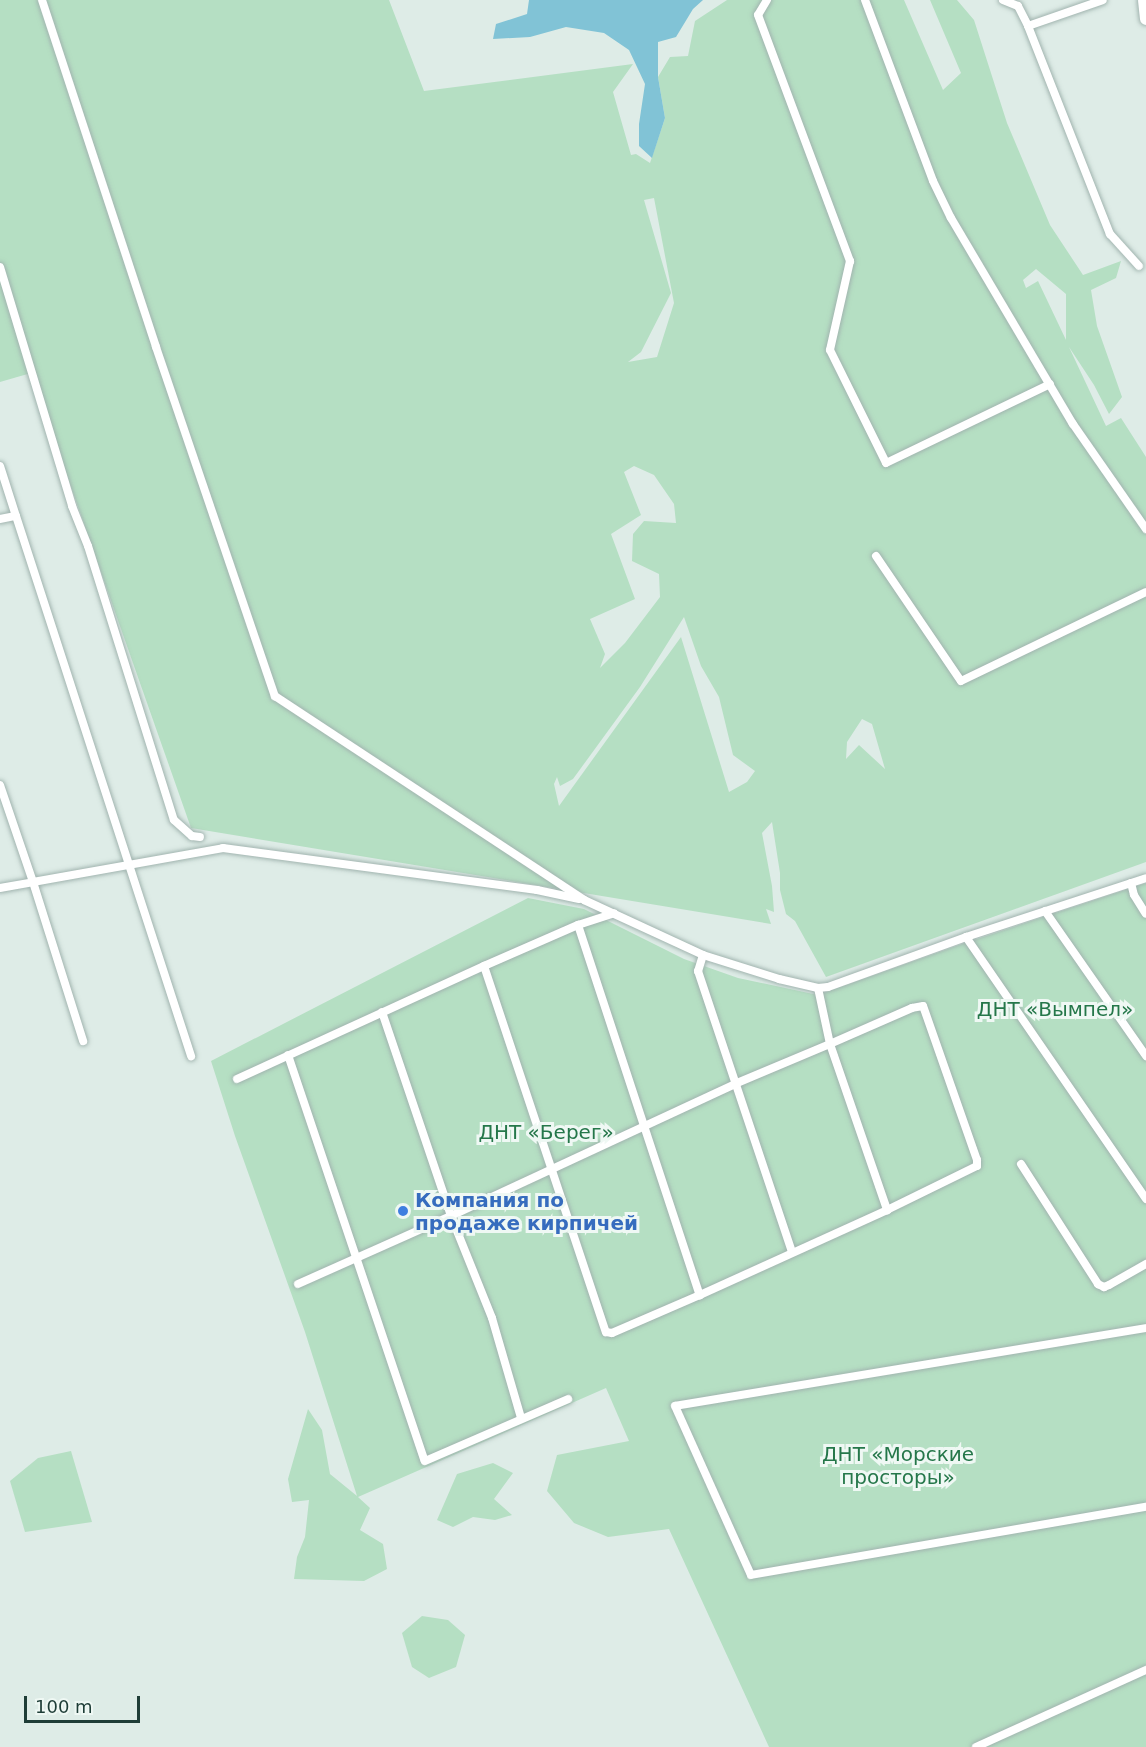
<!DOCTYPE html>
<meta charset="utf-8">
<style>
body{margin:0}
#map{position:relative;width:1146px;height:1747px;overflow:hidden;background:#deece7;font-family:"DejaVu Sans",sans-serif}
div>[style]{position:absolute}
.green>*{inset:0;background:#b5dfc3}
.water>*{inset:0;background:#81c3d6}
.roads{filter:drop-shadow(0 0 2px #a1b4af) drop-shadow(0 0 2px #a1b4af)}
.minor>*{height:8px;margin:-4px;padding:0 4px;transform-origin:4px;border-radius:4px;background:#fff}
.secondary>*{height:12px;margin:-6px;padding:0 6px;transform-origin:6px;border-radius:6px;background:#fff}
.dots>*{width:16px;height:16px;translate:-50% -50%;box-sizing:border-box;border:3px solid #eff8f4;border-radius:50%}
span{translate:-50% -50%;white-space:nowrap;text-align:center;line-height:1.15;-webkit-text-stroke:6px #eff8f4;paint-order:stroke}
.park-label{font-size:20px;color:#25774a}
.shop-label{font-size:20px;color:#366cbe;font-weight:700}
.left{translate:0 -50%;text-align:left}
.scale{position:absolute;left:24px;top:1696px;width:116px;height:27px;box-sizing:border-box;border:3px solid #1e3d37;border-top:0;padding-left:8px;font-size:18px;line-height:21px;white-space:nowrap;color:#1e3d37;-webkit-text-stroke:4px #eff8f4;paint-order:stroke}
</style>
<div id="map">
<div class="green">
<div style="clip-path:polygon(evenodd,0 0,389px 0,424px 91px,633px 64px,613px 92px,631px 155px,636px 154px,650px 163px,665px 118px,658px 77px,670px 57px,688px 56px,695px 21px,727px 0,904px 0,943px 90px,961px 73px,930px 0,957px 0,974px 20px,1007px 123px,1050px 225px,1083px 275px,1121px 261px,1116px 278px,1091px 290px,1097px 326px,1122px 397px,1109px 414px,1094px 385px,1069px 347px,1106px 426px,1121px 418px,1146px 457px,1146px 862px,826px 977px,795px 921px,786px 914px,780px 890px,780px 873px,772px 822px,762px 833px,772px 886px,774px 912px,766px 909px,771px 924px,191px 828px,31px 373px,0 382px,0 0,654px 198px,674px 303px,657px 357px,628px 362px,641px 352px,671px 293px,644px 200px,654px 198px,0 0,1036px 269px,1066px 294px,1066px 340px,1038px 281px,1026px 288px,1023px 280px,1036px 269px,0 0,634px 466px,654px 475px,674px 504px,676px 523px,644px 521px,633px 534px,632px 561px,659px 574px,660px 597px,625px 643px,600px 668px,605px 654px,590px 619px,635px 599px,611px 534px,641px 515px,624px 472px,634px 466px,0 0,684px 617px,701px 666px,719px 697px,733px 755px,755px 771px,747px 782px,729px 792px,681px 637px,559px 806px,554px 784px,557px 777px,560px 786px,573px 779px,640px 687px,684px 617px,0 0,862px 719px,872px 724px,885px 769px,859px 745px,846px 759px,847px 742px,862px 719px)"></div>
<div style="clip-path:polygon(1146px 883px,1146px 1747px,769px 1747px,669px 1529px,608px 1537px,574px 1523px,547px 1491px,557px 1455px,629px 1441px,606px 1388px,358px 1497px,370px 1508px,360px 1530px,383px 1544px,387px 1569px,364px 1581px,294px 1579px,297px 1557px,305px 1537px,309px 1500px,292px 1502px,288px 1479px,308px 1409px,322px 1430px,330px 1474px,357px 1496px,305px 1332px,235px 1136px,211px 1061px,528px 898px,584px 909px,684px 959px,738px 978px,818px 995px,962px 944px)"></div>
<div style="clip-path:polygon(71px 1451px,92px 1522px,25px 1532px,10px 1481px,38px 1458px)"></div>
<div style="clip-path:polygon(493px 1463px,513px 1473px,494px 1499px,512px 1515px,495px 1520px,473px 1517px,453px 1527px,437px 1520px,457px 1474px)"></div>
<div style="clip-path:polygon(422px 1616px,448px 1620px,465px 1635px,456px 1667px,429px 1678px,412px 1667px,402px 1633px)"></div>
</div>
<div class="water">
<div style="clip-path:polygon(529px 0,703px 0,693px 9px,676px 37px,658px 42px,658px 77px,665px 118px,652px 158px,639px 146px,639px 124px,645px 84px,629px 50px,604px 33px,566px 27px,530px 37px,493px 39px,496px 24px,527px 14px)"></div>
</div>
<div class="roads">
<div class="minor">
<div style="left:42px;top:0;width:365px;rotate:71.8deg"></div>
<div style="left:156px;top:347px;width:369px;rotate:71.2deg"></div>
<div style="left:275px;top:696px;width:370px;rotate:33.4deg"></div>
<div style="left:584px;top:900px;width:131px;rotate:24.8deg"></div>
<div style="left:703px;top:955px;width:80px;rotate:17.5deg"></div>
<div style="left:779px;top:979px;width:40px;rotate:13deg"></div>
<div style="left:818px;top:988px;width:10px;rotate:-6deg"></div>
<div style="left:828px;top:987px;width:147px;rotate:-19.9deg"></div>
<div style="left:966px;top:937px;width:189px;rotate:-18.1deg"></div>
<div style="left:767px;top:0;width:17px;rotate:121deg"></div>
<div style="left:758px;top:15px;width:263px;rotate:69.5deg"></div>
<div style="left:850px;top:261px;width:91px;rotate:102.7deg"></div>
<div style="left:830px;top:350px;width:126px;rotate:63.6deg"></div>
<div style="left:886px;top:463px;width:182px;rotate:-25.7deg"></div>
<div style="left:865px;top:0;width:193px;rotate:69.4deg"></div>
<div style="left:933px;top:181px;width:41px;rotate:64.1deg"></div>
<div style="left:951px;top:218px;width:239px;rotate:59.4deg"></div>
<div style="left:1073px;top:424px;width:128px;rotate:55.2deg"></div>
<div style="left:1003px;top:0;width:16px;rotate:22deg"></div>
<div style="left:1018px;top:6px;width:22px;rotate:63deg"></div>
<div style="left:1028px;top:26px;width:224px;rotate:68.5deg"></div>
<div style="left:1110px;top:234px;width:43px;rotate:47.8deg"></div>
<div style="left:1028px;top:26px;width:79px;rotate:-19.1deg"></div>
<div style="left:0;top:267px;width:250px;rotate:73.2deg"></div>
<div style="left:72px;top:506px;width:43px;rotate:68.2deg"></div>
<div style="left:88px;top:546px;width:287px;rotate:72.6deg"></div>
<div style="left:174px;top:820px;width:24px;rotate:42deg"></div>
<div style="left:192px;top:836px;width:8px;rotate:7deg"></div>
<div style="left:0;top:466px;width:52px;rotate:72.3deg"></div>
<div style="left:0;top:519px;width:16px;rotate:-11deg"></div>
<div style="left:16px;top:516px;width:568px;rotate:72.04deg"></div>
<div style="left:876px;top:556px;width:151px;rotate:55.8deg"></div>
<div style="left:961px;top:681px;width:205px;rotate:-25.7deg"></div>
<div style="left:0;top:785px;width:102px;rotate:71.2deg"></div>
<div style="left:33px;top:882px;width:193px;rotate:-10.1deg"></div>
<div style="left:223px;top:848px;width:317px;rotate:7.6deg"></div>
<div style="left:537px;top:890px;width:43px;rotate:12.1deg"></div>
<div style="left:1131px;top:883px;width:12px;rotate:76deg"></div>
<div style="left:1134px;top:895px;width:22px;rotate:58deg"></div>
<div style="left:0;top:888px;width:34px;rotate:-10deg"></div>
<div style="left:33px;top:882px;width:167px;rotate:72.5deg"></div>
<div style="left:1045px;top:911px;width:177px;rotate:55.1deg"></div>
<div style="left:578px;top:925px;width:390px;rotate:71.8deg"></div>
<div style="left:966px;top:937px;width:318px;rotate:55.5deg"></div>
<div style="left:703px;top:955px;width:17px;rotate:107deg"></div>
<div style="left:698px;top:971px;width:296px;rotate:71.5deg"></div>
<div style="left:484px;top:966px;width:386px;rotate:71.6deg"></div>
<div style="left:606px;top:1332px;width:6px;rotate:9deg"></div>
<div style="left:612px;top:1333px;width:96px;rotate:-23.4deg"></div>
<div style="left:700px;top:1295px;width:205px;rotate:-24.4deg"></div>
<div style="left:887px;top:1210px;width:100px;rotate:-26.1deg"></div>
<div style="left:977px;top:1166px;width:6px;rotate:-90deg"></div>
<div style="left:977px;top:1160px;width:163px;rotate:-109.3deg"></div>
<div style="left:923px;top:1006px;width:11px;rotate:170deg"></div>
<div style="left:912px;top:1008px;width:90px;rotate:156.3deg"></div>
<div style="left:830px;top:1044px;width:176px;rotate:71deg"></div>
<div style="left:382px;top:1012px;width:215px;rotate:71.3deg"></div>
<div style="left:451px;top:1216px;width:110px;rotate:68.1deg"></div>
<div style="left:492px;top:1318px;width:104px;rotate:73.8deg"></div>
<div style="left:288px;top:1055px;width:428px;rotate:71.4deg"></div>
<div style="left:425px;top:1461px;width:156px;rotate:-23.4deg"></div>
<div style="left:237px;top:1079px;width:272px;rotate:-24.6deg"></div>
<div style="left:484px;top:966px;width:103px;rotate:-23.6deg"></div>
<div style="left:578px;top:925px;width:38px;rotate:-18deg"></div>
<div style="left:1021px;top:1164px;width:143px;rotate:57.3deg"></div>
<div style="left:1098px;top:1284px;width:7px;rotate:27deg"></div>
<div style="left:1104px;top:1287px;width:5px;rotate:-22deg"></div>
<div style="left:1109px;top:1285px;width:43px;rotate:-29.6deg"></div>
<div style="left:298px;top:1284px;width:167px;rotate:-24deg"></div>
<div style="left:451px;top:1216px;width:315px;rotate:-24.9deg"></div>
<div style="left:737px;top:1083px;width:101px;rotate:-22.8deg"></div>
<div style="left:830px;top:1044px;width:57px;rotate:-102.1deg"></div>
<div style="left:1146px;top:1328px;width:477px;rotate:170.6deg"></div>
<div style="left:675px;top:1406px;width:185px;rotate:65.8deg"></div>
<div style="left:751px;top:1575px;width:401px;rotate:-9.8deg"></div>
<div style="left:976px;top:1747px;width:187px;rotate:-24.4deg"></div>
</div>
<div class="secondary">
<div style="left:1144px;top:0;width:19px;rotate:84deg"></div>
</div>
</div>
<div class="dots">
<div style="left:403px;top:1211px;background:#3f7fe0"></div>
</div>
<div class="park-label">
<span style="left:1055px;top:1009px">ДНТ «Вымпел»</span>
<span style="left:546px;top:1132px">ДНТ «Берег»</span>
<span style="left:898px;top:1466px">ДНТ «Морские<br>просторы»</span>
</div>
<div class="shop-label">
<span class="left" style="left:415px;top:1212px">Компания по<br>продаже кирпичей</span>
</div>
<div class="scale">100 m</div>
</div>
